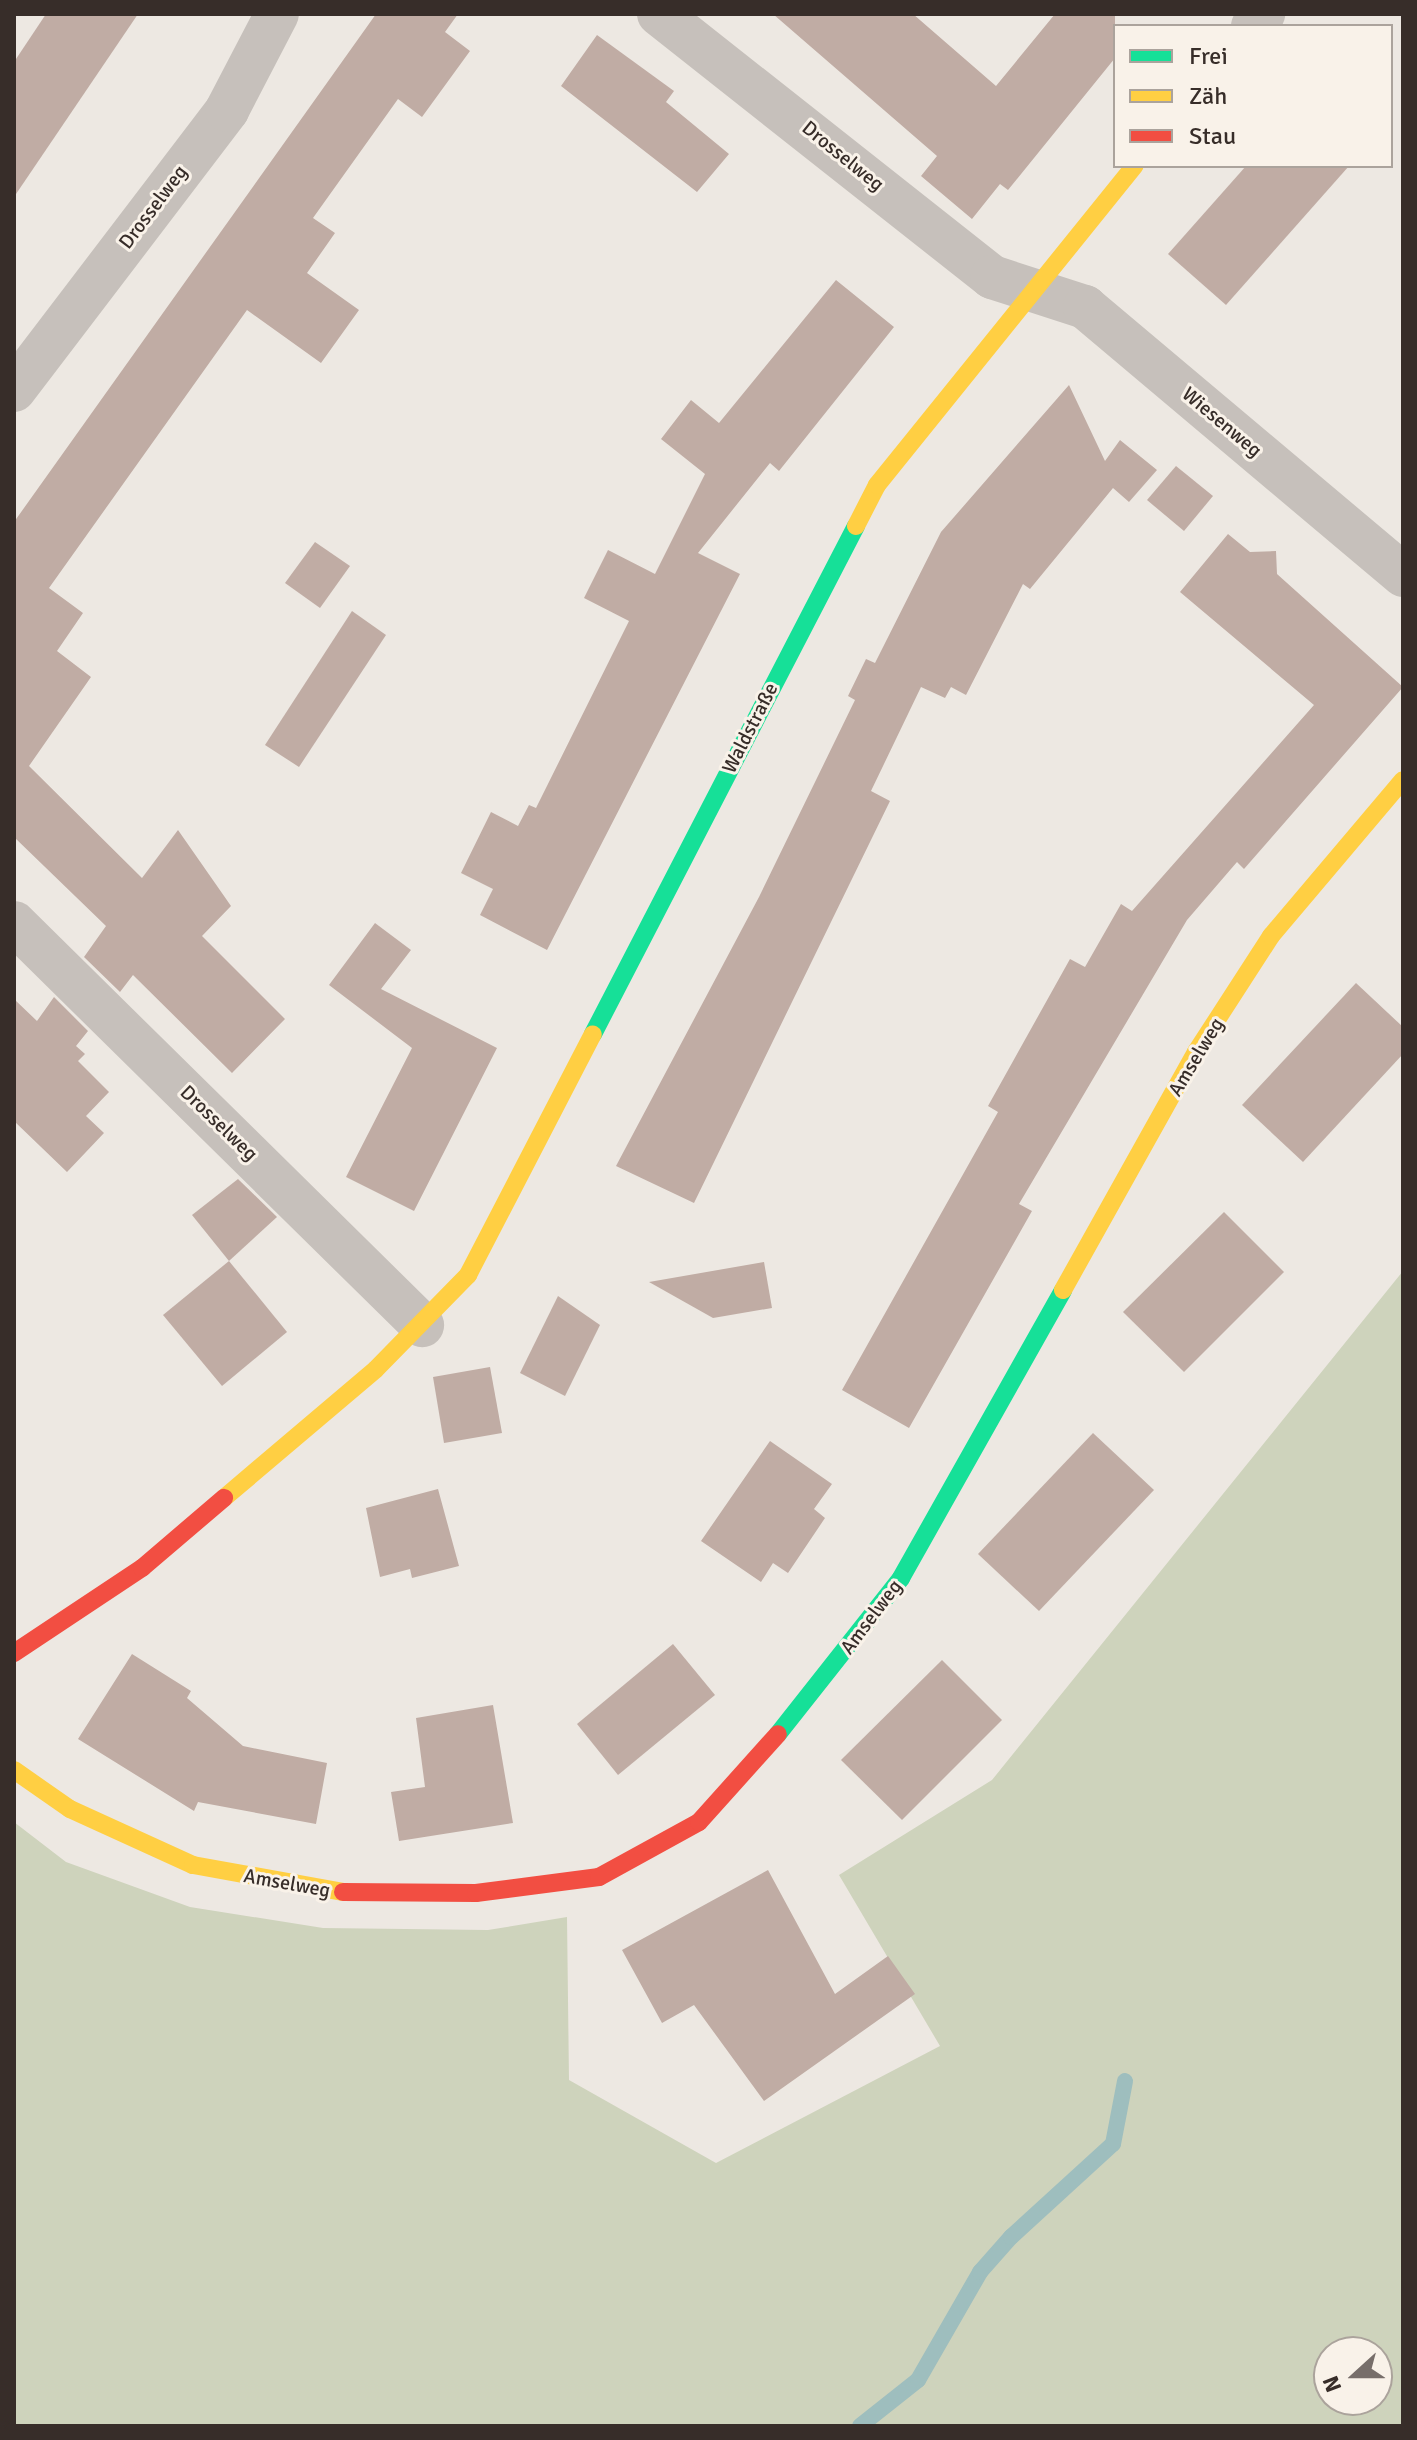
<!DOCTYPE html>
<meta charset="utf-8">
<style>
body{margin:0}
#map{position:relative;width:1417px;height:2440px;overflow:hidden;background:#ede8e2;font-family:Signika,sans-serif}
div>[style]{position:absolute}
.green>*{inset:0;background:#ced3bc}
.stream>*{height:16px;margin:-8px;padding:0 8px;transform-origin:8px;border-radius:8px;background:#9ebebe}
.building>*{inset:0;background:#c0aca4}
.street>*{height:44px;margin:-22px;padding:0 22px;transform-origin:22px;border-radius:22px;background:#c6c0bb}
.fast>*{height:18px;margin:-9px;padding:0 9px;transform-origin:9px;border-radius:9px;background:#16e098}
.slow>*{height:18px;margin:-9px;padding:0 9px;transform-origin:9px;border-radius:9px;background:#ffcf43}
.jam>*{height:18px;margin:-9px;padding:0 9px;transform-origin:9px;border-radius:9px;background:#f24e42}
span{translate:-50% -50%;white-space:nowrap;text-align:center;line-height:1.15;-webkit-text-stroke:6px #f9f2e9;paint-order:stroke}
.street-label{font-size:20px;color:#372d29}
.frame{position:absolute;inset:0;border:16px solid #372d29;pointer-events:none}
.legend{position:absolute;left:1113px;top:24px;width:280px;height:144px;box-sizing:border-box;background:#f9f2e9;border:2px solid #aba39c;margin:0;padding:10px 14px;list-style:none;font-size:24px;color:#372d29}
.legend li{display:flex;align-items:center;gap:16px;height:40px}
.legend b{width:40px;border:2px solid #aba39c}
.north{position:absolute;left:1313px;top:2336px;width:80px;height:80px;box-sizing:border-box;background:#f9f2e9;border:2px solid #aba39c;border-radius:50%;rotate:249deg;font-size:22px;font-weight:700;line-height:32px;text-align:center;color:#372d29}
.north::after{content:'';display:block;margin:auto;width:28px;height:36px;background:#776e6a;clip-path:polygon(50% 0,100% 100%,50% 72%,0 100%)}
</style>
<div id="map">
<div class="green">
<div style="clip-path:polygon(evenodd,1403px 1271px,1403px 2426px,14px 2426px,14px 1822px,66px 1862px,190px 1907px,323px 1928px,488px 1930px,567px 1917px,569px 2080px,716px 2163px,940px 2046px,839px 1875px,992px 1780px,1403px 1271px,1329px 2352px,1377px 2352px,1377px 2400px,1329px 2400px,1329px 2352px)"></div>
</div>
<div class="stream">
<div style="left:860px;top:2426px;width:74px;rotate:-38.4deg"></div>
<div style="left:918px;top:2380px;width:125px;rotate:-60.1deg"></div>
<div style="left:980px;top:2272px;width:47px;rotate:-48.5deg"></div>
<div style="left:1011px;top:2237px;width:138px;rotate:-42.4deg"></div>
<div style="left:1113px;top:2144px;width:64px;rotate:-79.2deg"></div>
</div>
<div class="building">
<div style="clip-path:polygon(46px 14px,138px 14px,14px 197px,14px 62px)"></div>
<div style="clip-path:polygon(376px 14px,458px 14px,445px 32px,470px 51px,422px 117px,398px 99px,313px 218px,335px 233px,307px 273px,359px 310px,321px 363px,247px 310px,49px 588px,83px 613px,57px 651px,91px 677px,29px 766px,142px 878px,178px 830px,231px 906px,202px 936px,285px 1019px,232px 1073px,133px 975px,120px 992px,84px 957px,106px 926px,14px 837px,14px 522px)"></div>
<div style="clip-path:polygon(773px 14px,913px 14px,996px 86px,1055px 14px,1115px 14px,1115px 58px,1008px 190px,1000px 184px,972px 219px,921px 176px,937px 156px)"></div>
<div style="clip-path:polygon(597px 35px,674px 91px,666px 102px,729px 154px,697px 192px,561px 86px)"></div>
<div style="clip-path:polygon(1246px 166px,1349px 166px,1226px 305px,1168px 254px)"></div>
<div style="clip-path:polygon(836px 280px,894px 327px,779px 471px,770px 463px,698px 553px,740px 574px,547px 950px,480px 915px,493px 889px,461px 873px,491px 812px,518px 826px,529px 805px,536px 808px,629px 621px,584px 598px,608px 550px,655px 574px,705px 474px,661px 439px,691px 400px,719px 423px)"></div>
<div style="clip-path:polygon(1069px 385px,1105px 461px,1120px 440px,1157px 470px,1129px 502px,1113px 488px,1030px 589px,1023px 584px,966px 695px,951px 687px,945px 698px,921px 687px,871px 791px,890px 801px,694px 1203px,616px 1166px,759px 897px,855px 700px,848px 696px,866px 659px,875px 663px,941px 532px)"></div>
<div style="clip-path:polygon(1176px 466px,1213px 496px,1184px 531px,1147px 500px)"></div>
<div style="clip-path:polygon(1228px 534px,1250px 552px,1276px 551px,1277px 574px,1403px 687px,1244px 869px,1237px 862px,1187px 920px,1019px 1204px,1032px 1211px,909px 1428px,842px 1390px,998px 1112px,988px 1106px,1070px 959px,1085px 967px,1121px 904px,1132px 911px,1314px 705px,1180px 592px)"></div>
<div style="clip-path:polygon(315px 542px,350px 566px,320px 608px,285px 583px)"></div>
<div style="clip-path:polygon(352px 611px,386px 635px,299px 767px,265px 745px)"></div>
<div style="clip-path:polygon(375px 923px,411px 950px,381px 989px,497px 1048px,414px 1211px,346px 1177px,412px 1048px,329px 985px)"></div>
<div style="clip-path:polygon(1356px 983px,1403px 1027px,1403px 1054px,1303px 1162px,1242px 1105px)"></div>
<div style="clip-path:polygon(54px 997px,88px 1031px,76px 1046px,85px 1054px,78px 1061px,109px 1092px,86px 1116px,104px 1133px,67px 1172px,14px 1121px,14px 999px,37px 1021px)"></div>
<div style="clip-path:polygon(238px 1179px,277px 1217px,229px 1261px,192px 1215px)"></div>
<div style="clip-path:polygon(1224px 1212px,1284px 1272px,1184px 1372px,1123px 1312px)"></div>
<div style="clip-path:polygon(229px 1261px,287px 1332px,222px 1386px,163px 1315px)"></div>
<div style="clip-path:polygon(764px 1262px,772px 1308px,713px 1318px,649px 1282px)"></div>
<div style="clip-path:polygon(558px 1296px,600px 1325px,565px 1396px,520px 1373px)"></div>
<div style="clip-path:polygon(490px 1367px,502px 1433px,444px 1443px,433px 1377px)"></div>
<div style="clip-path:polygon(1093px 1433px,1154px 1490px,1039px 1611px,978px 1554px)"></div>
<div style="clip-path:polygon(770px 1441px,832px 1484px,814px 1509px,825px 1518px,788px 1573px,773px 1563px,761px 1582px,701px 1541px)"></div>
<div style="clip-path:polygon(438px 1489px,459px 1566px,412px 1578px,410px 1569px,380px 1577px,366px 1508px)"></div>
<div style="clip-path:polygon(673px 1644px,715px 1695px,618px 1775px,577px 1724px)"></div>
<div style="clip-path:polygon(132px 1654px,191px 1691px,187px 1698px,243px 1746px,327px 1763px,316px 1824px,198px 1802px,194px 1811px,78px 1739px)"></div>
<div style="clip-path:polygon(942px 1660px,1002px 1720px,902px 1820px,841px 1760px)"></div>
<div style="clip-path:polygon(493px 1705px,513px 1823px,399px 1841px,391px 1792px,425px 1787px,416px 1718px)"></div>
<div style="clip-path:polygon(768px 1870px,835px 1994px,888px 1956px,915px 1994px,764px 2101px,694px 2005px,662px 2023px,622px 1950px)"></div>
</div>
<div class="street">
<div style="left:659px;top:14px;width:424px;rotate:38.3deg"></div>
<div style="left:992px;top:277px;width:98px;rotate:17.9deg"></div>
<div style="left:1085px;top:307px;width:416px;rotate:40.1deg"></div>
<div style="left:1253px;top:26px;width:16px;rotate:-50deg"></div>
<div style="left:14px;top:390px;width:352px;rotate:-52.7deg"></div>
<div style="left:227px;top:110px;width:108px;rotate:-62.5deg"></div>
<div style="left:14px;top:923px;width:573px;rotate:44.58deg"></div>
</div>
<div class="fast">
<div style="left:593px;top:1034px;width:572px;rotate:-62.63deg"></div>
<div style="left:778px;top:1734px;width:199px;rotate:-51.7deg"></div>
<div style="left:901px;top:1578px;width:330px;rotate:-60.6deg"></div>
</div>
<div class="slow">
<div style="left:856px;top:526px;width:46px;rotate:-62.9deg"></div>
<div style="left:877px;top:485px;width:410px;rotate:-51.1deg"></div>
<div style="left:1063px;top:1290px;width:273px;rotate:-60.8deg"></div>
<div style="left:1196px;top:1052px;width:138px;rotate:-57.1deg"></div>
<div style="left:1271px;top:936px;width:204px;rotate:-49.8deg"></div>
<div style="left:224px;top:1498px;width:199px;rotate:-40.3deg"></div>
<div style="left:376px;top:1369px;width:132px;rotate:-45.6deg"></div>
<div style="left:468px;top:1275px;width:271px;rotate:-62.6deg"></div>
<div style="left:14px;top:1770px;width:68px;rotate:34.9deg"></div>
<div style="left:70px;top:1809px;width:135px;rotate:24.5deg"></div>
<div style="left:193px;top:1865px;width:152px;rotate:10.2deg"></div>
</div>
<div class="jam">
<div style="left:14px;top:1653px;width:154px;rotate:-33.6deg"></div>
<div style="left:142px;top:1568px;width:108px;rotate:-40.5deg"></div>
<div style="left:343px;top:1892px;width:133px;rotate:0.4deg"></div>
<div style="left:476px;top:1893px;width:124px;rotate:-7.4deg"></div>
<div style="left:599px;top:1877px;width:114px;rotate:-28.8deg"></div>
<div style="left:699px;top:1822px;width:118px;rotate:-48.1deg"></div>
</div>
<div class="street-label">
<span style="left:843px;top:156px;rotate:39deg">Drosselweg</span>
<span style="left:153px;top:207px;rotate:-53deg">Drosselweg</span>
<span style="left:1222px;top:422px;rotate:40deg">Wiesenweg</span>
<span style="left:750px;top:728px;rotate:-63deg">Waldstraße</span>
<span style="left:1196px;top:1057px;rotate:-59deg">Amselweg</span>
<span style="left:219px;top:1123px;rotate:44deg">Drosselweg</span>
<span style="left:871px;top:1617px;rotate:-53deg">Amselweg</span>
<span style="left:287px;top:1883px;rotate:10deg">Amselweg</span>
</div>
<div class="frame"></div>
<ul class="legend">
<li><b style="height:10px;background:#16e098"></b>Frei</li>
<li><b style="height:10px;background:#ffcf43"></b>Zäh</li>
<li><b style="height:10px;background:#f24e42"></b>Stau</li>
</ul>
<div class="north">N</div>
</div>
